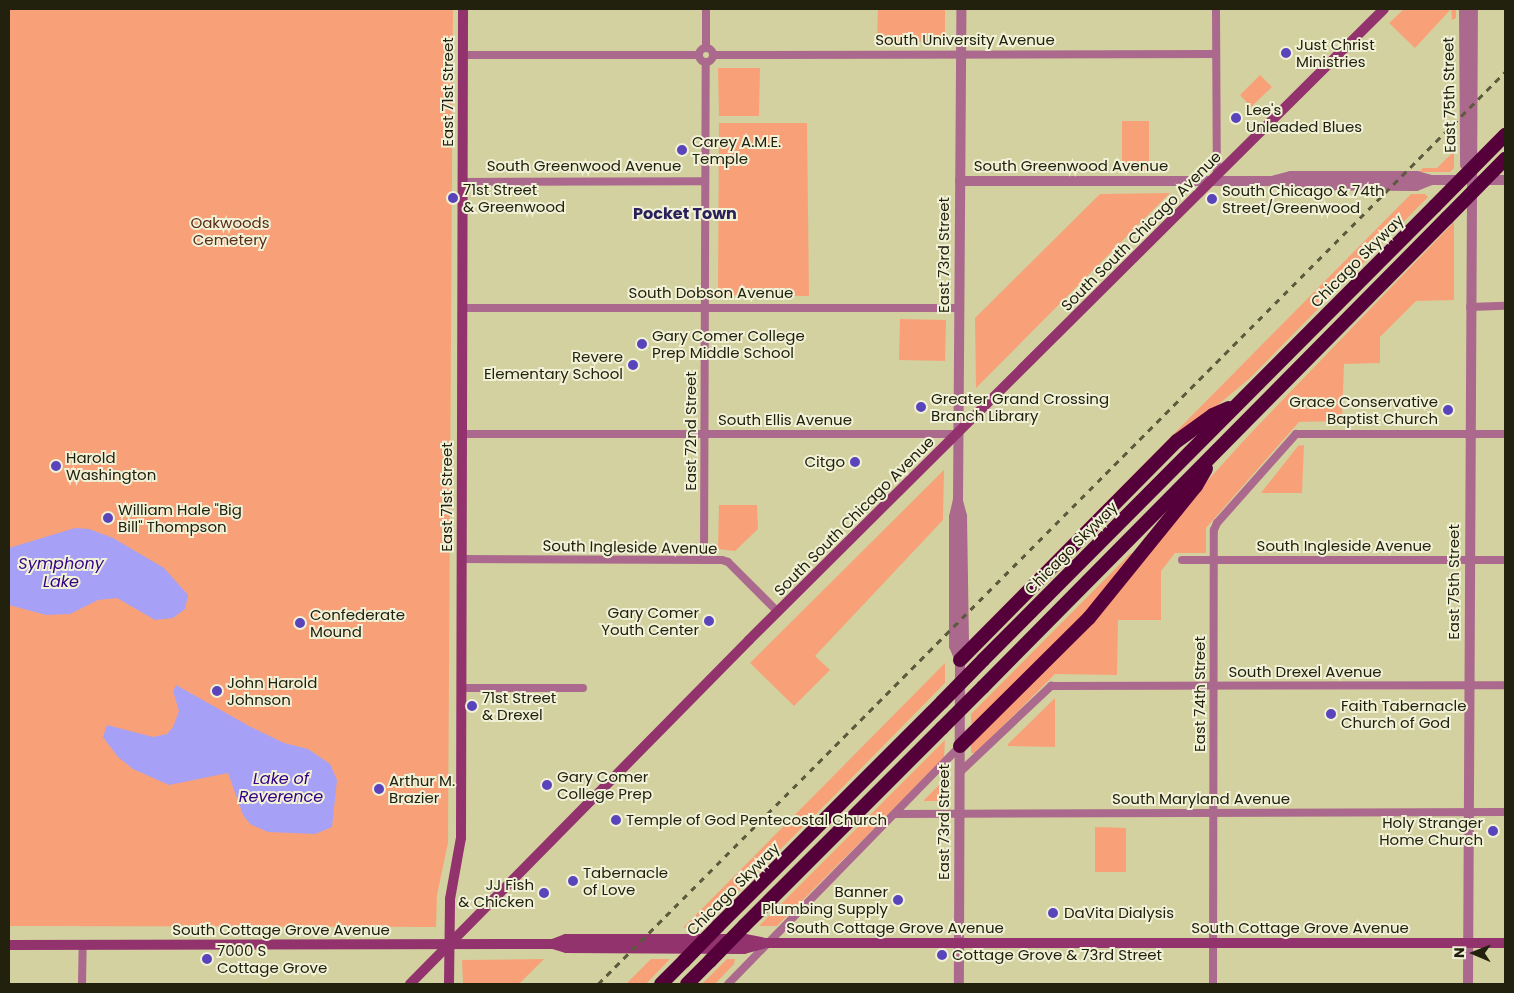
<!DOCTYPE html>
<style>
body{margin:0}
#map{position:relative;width:1514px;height:993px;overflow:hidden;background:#d3d19f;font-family:Poppins,sans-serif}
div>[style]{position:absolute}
.green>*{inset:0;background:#f8a179}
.water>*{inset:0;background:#a6a1f6}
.minor>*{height:8px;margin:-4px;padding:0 4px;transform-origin:4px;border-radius:4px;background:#aa698d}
.minor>.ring{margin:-4px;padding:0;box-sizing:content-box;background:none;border:8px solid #aa698d;border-radius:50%}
.tertiary>*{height:10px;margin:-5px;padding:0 5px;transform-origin:5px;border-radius:5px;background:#aa698d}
.secondary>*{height:10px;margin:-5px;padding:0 5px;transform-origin:5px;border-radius:5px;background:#92336e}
.motorway>*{height:14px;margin:-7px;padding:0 7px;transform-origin:7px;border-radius:7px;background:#55003b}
.rail>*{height:2.5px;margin-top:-1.25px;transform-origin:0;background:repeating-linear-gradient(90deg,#5b5a3c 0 6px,transparent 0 12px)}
.motorway-bridge>*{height:14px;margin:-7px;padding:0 7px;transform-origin:7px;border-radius:7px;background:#55003b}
.dots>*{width:14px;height:14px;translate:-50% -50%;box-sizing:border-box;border:2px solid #f1f1d7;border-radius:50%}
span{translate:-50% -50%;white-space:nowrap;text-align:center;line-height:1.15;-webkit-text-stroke:4px #f1f1d7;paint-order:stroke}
.street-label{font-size:15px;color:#22210d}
.poi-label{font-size:15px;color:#22210d}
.left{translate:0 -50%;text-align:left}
.right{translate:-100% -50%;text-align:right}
.park-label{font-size:15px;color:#582c16}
.neighbourhood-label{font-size:16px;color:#2a215b;font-weight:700}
.water-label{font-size:16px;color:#320085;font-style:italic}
.frame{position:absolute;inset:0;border:10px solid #22210d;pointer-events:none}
.north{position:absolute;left:1449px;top:928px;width:50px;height:50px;-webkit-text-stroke:4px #f1f1d7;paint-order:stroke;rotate:271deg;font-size:14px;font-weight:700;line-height:20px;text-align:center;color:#22210d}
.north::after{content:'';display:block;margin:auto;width:18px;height:22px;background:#22210d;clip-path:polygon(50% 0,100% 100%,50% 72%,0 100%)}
</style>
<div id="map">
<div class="green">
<div style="clip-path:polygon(9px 9px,453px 9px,448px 843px,437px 895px,436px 927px,9px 926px)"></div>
<div style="clip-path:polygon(878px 9px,945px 9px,945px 42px,877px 42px)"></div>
<div style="clip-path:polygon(1404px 9px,1456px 9px,1456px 18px,1452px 20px,1451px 9px,1415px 48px,1389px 23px)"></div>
<div style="clip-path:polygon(718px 68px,760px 68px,759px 116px,719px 116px)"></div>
<div style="clip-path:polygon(1260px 75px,1272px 87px,1251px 107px,1240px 95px)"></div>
<div style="clip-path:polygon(1122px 121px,1149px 121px,1149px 170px,1122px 169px)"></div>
<div style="clip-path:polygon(719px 123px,807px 123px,809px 296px,718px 295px)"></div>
<div style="clip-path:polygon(1454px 151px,1454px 168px,1450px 172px,1419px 172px,1423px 168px,1437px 168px)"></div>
<div style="clip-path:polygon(1170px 193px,1126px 237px,976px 388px,975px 318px,1100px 194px)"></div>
<div style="clip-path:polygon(1411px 194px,1425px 194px,1428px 197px,1250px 378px,1206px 415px,975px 635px)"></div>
<div style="clip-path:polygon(1454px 222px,1454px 300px,1416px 301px,1380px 337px,1380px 363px,1344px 364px,1342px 421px,1299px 422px,1206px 528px,1206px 553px,1175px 553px,1161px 571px,1161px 620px,1118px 620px,1117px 675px,1055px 674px,976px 753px,971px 753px,971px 742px,1247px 437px)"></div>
<div style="clip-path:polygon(900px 319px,946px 320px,945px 361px,899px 360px)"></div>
<div style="clip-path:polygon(1304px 445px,1302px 493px,1261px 493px,1298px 446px)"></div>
<div style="clip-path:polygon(944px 470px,943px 520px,815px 656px,830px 670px,794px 706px,750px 663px)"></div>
<div style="clip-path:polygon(719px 505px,757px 505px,758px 529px,735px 551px,718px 549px)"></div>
<div style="clip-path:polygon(1131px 553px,1134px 556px,1115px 583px,975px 724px,971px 723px,971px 714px)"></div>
<div style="clip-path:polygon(945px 663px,945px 683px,832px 798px,702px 927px,683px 928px)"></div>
<div style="clip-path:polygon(1055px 698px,1055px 747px,1008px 746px,1008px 744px)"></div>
<div style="clip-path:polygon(945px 740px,944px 758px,777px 926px,759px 926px)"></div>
<div style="clip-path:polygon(943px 781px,943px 801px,924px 801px,924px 800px)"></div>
<div style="clip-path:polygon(1095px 827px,1126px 828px,1126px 872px,1095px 872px)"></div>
<div style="clip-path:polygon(544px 959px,519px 984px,463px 984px,462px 960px)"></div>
<div style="clip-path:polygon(651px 959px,670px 959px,646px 984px,626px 984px)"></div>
<div style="clip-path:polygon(727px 959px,735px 959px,734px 964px,715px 984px,702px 984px)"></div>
</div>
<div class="water">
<div style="clip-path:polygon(75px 528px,89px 529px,113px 538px,164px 568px,188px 595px,185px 609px,173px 618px,155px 620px,117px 598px,98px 600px,70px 614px,46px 615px,9px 605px,9px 548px)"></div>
<div style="clip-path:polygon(176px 685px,249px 726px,284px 743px,308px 749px,330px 764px,337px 780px,332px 827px,315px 834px,268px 832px,250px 824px,243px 815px,228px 773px,169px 785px,133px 769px,118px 757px,103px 737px,107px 725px,153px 737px,167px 734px,173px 727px,179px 711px,173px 691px)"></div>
</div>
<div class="minor">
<div style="left:1216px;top:9px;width:166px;rotate:89.7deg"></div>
<div style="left:706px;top:48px;width:39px;rotate:-90deg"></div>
<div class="ring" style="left:699px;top:48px;width:6px;height:6px"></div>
<div style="left:463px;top:55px;width:236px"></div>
<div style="left:713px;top:55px;width:503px;rotate:-0.11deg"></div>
<div style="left:463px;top:182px;width:242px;rotate:-0.2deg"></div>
<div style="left:1470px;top:307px;width:35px;rotate:-2deg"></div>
<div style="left:462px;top:308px;width:497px"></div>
<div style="left:462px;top:434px;width:496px"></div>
<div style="left:462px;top:559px;width:260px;rotate:0.2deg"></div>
<div style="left:722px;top:560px;width:6px;rotate:18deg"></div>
<div style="left:728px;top:562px;width:71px;rotate:45deg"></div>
<div style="left:704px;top:560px;width:498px;rotate:-89.8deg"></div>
<div style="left:1182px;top:560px;width:323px"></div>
<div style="left:462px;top:688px;width:121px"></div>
<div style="left:959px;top:773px;width:127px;rotate:-43.4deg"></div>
<div style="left:1051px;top:686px;width:454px;rotate:-0.1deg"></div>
<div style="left:897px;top:814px;width:608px;rotate:-0.19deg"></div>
<div style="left:82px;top:984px;width:39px;rotate:-89deg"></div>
<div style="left:728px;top:984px;width:332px;rotate:-45.7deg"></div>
<div style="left:1213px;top:984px;width:454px;rotate:-89.9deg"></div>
<div style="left:1214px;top:530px;width:8px;rotate:-67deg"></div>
<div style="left:1217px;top:523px;width:119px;rotate:-48.4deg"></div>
<div style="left:1296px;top:434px;width:209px"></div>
</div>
<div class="tertiary">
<div style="left:1464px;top:9px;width:156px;rotate:89.6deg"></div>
<div style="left:1275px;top:180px;width:16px;rotate:-14deg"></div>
<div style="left:1291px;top:176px;width:126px"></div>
<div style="left:1417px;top:176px;width:15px;rotate:16deg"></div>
<div style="left:1431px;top:180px;width:33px"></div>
<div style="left:1481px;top:180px;width:24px"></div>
<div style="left:960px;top:181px;width:313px"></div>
<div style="left:1273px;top:181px;width:18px;rotate:13deg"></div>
<div style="left:1291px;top:185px;width:125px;rotate:0.5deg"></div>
<div style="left:1416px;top:186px;width:16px;rotate:-22deg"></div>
<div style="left:958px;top:501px;width:16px;rotate:75deg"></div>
<div style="left:962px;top:516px;width:130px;rotate:89.1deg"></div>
<div style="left:964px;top:646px;width:15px;rotate:106deg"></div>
<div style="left:960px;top:660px;width:324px;rotate:90.2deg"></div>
<div style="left:960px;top:660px;width:15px;rotate:-113deg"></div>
<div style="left:954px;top:646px;width:129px;rotate:-90deg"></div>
<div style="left:954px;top:517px;width:17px;rotate:-77deg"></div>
<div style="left:958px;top:500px;width:491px;rotate:-89.6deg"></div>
<div style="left:1468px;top:984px;width:975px;rotate:-89.71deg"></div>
</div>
<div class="secondary">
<div style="left:553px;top:944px;width:14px;rotate:17deg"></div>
<div style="left:566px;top:948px;width:178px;rotate:0.3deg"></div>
<div style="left:744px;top:949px;width:20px;rotate:-15deg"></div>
<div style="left:9px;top:945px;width:544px;rotate:-0.11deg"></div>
<div style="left:553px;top:944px;width:14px;rotate:-21deg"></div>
<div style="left:566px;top:939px;width:179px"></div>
<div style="left:745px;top:939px;width:20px;rotate:11deg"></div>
<div style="left:765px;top:943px;width:740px"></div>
<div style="left:410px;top:984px;width:483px;rotate:-45.4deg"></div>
<div style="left:749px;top:640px;width:895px;rotate:-44.82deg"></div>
<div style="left:449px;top:984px;width:85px;rotate:-89.3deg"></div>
<div style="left:450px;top:899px;width:62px;rotate:-79.8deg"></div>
<div style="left:461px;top:838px;width:829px;rotate:-89.86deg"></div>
</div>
<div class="motorway">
<div style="left:960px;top:660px;width:308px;rotate:-45.3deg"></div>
<div style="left:1177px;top:441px;width:44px;rotate:-35.8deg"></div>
<div style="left:1213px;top:415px;width:17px;rotate:-24deg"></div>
<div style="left:983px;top:660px;width:641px;rotate:-45.13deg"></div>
<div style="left:983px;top:687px;width:660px;rotate:-45.31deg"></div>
<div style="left:960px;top:746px;width:182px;rotate:-44.8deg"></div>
<div style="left:1089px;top:618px;width:170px;rotate:-51deg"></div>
<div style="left:1196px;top:486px;width:20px;rotate:-60deg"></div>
<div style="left:718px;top:926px;width:317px;rotate:-45deg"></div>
<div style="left:744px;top:926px;width:280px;rotate:-45deg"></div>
<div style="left:661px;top:984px;width:33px;rotate:-45deg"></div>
<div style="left:687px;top:984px;width:33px;rotate:-45deg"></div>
</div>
<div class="rail">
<div style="left:598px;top:984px;width:1286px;rotate:-45.16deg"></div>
</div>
<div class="motorway-bridge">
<div style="left:1435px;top:206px;width:100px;rotate:-45.4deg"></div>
<div style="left:1447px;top:218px;width:83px;rotate:-45.5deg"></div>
<div style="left:942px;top:702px;width:59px;rotate:-45.7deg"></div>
<div style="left:942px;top:728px;width:58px;rotate:-45deg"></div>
<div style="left:684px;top:961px;width:49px;rotate:-45.8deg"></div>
<div style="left:710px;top:961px;width:49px;rotate:-45.8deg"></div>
</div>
<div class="dots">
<div style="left:1286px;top:53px;background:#5a44bc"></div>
<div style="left:1236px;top:118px;background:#5a44bc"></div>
<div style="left:682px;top:150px;background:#5a44bc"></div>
<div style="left:453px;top:198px;background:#5a44bc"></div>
<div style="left:1212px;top:199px;background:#5a44bc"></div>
<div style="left:642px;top:344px;background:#5a44bc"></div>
<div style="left:633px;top:365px;background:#5a44bc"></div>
<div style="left:921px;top:407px;background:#5a44bc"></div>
<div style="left:1448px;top:410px;background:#5a44bc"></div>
<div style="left:855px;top:462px;background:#5a44bc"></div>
<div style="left:56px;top:466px;background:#5a44bc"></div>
<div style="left:108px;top:518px;background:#5a44bc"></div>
<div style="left:709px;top:621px;background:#5a44bc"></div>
<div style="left:300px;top:623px;background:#5a44bc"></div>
<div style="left:217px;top:691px;background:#5a44bc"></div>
<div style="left:472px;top:706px;background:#5a44bc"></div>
<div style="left:1331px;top:714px;background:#5a44bc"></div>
<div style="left:547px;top:785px;background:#5a44bc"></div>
<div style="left:379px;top:789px;background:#5a44bc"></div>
<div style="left:616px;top:820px;background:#5a44bc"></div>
<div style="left:1493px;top:831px;background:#5a44bc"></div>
<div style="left:573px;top:881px;background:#5a44bc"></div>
<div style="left:544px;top:893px;background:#5a44bc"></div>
<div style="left:898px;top:900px;background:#5a44bc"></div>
<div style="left:1053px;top:913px;background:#5a44bc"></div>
<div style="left:942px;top:955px;background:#5a44bc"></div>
<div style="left:207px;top:959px;background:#5a44bc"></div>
</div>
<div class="street-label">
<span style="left:965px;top:40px">South University Avenue</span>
<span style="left:448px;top:92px;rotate:-90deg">East 71st Street</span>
<span style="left:1449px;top:95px;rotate:-91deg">East 75th Street</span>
<span style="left:584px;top:166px">South Greenwood Avenue</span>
<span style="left:1071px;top:166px">South Greenwood Avenue</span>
<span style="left:1141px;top:231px;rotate:-45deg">South South Chicago Avenue</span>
<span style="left:944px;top:255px;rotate:-90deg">East 73rd Street</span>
<span style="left:1357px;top:261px;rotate:-45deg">Chicago Skyway</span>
<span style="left:711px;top:293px">South Dobson Avenue</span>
<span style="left:785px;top:420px">South Ellis Avenue</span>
<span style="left:691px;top:431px;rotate:-90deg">East 72nd Street</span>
<span style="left:447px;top:497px;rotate:-90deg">East 71st Street</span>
<span style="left:854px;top:516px;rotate:-45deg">South South Chicago Avenue</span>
<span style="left:1344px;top:546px">South Ingleside Avenue</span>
<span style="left:630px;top:547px;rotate:1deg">South Ingleside Avenue</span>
<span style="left:1071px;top:548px;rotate:-45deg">Chicago Skyway</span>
<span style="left:1454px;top:582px;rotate:-90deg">East 75th Street</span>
<span style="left:1305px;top:672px">South Drexel Avenue</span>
<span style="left:1200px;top:694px;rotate:-90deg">East 74th Street</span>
<span style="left:1201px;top:799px">South Maryland Avenue</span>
<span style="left:944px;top:822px;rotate:-90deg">East 73rd Street</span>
<span style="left:733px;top:889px;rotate:-45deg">Chicago Skyway</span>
<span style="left:895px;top:928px">South Cottage Grove Avenue</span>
<span style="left:1300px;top:928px">South Cottage Grove Avenue</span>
<span style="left:281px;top:930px">South Cottage Grove Avenue</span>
</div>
<div class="poi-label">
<span class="left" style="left:1296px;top:53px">Just Christ<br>Ministries</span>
<span class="left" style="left:1246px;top:118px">Lee's<br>Unleaded Blues</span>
<span class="left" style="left:692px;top:150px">Carey A.M.E.<br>Temple</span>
<span class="left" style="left:463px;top:198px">71st Street<br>&amp; Greenwood</span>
<span class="left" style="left:1222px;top:199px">South Chicago &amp; 74th<br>Street/Greenwood</span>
<span class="left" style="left:652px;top:344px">Gary Comer College<br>Prep Middle School</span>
<span class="right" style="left:623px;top:365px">Revere<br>Elementary School</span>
<span class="left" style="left:931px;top:407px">Greater Grand Crossing<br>Branch Library</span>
<span class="right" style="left:1438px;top:410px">Grace Conservative<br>Baptist Church</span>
<span class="left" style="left:66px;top:466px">Harold<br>Washington</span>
<span class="right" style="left:845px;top:462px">Citgo</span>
<span class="left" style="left:118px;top:518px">William Hale "Big<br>Bill" Thompson</span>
<span class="right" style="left:699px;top:621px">Gary Comer<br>Youth Center</span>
<span class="left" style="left:310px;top:623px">Confederate<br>Mound</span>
<span class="left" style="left:227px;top:691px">John Harold<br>Johnson</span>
<span class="left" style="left:482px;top:706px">71st Street<br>&amp; Drexel</span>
<span class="left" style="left:1341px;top:714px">Faith Tabernacle<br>Church of God</span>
<span class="left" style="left:557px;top:785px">Gary Comer<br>College Prep</span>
<span class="left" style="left:389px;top:789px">Arthur M.<br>Brazier</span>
<span class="left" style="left:626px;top:820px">Temple of God Pentecostal Church</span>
<span class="right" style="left:1483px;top:831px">Holy Stranger<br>Home Church</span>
<span class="left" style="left:583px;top:881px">Tabernacle<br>of Love</span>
<span class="right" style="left:534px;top:893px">JJ Fish<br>&amp; Chicken</span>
<span class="right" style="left:888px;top:900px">Banner<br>Plumbing Supply</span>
<span class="left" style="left:1064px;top:913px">DaVita Dialysis</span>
<span class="left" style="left:217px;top:959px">7000 S<br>Cottage Grove</span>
<span class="left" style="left:952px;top:955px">Cottage Grove &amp; 73rd Street</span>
</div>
<div class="park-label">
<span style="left:230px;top:231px">Oakwoods<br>Cemetery</span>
</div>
<div class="neighbourhood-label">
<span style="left:685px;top:214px">Pocket Town</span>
</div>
<div class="water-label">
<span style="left:61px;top:573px">Symphony<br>Lake</span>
<span style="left:281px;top:788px">Lake of<br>Reverence</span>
</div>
<div class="frame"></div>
<div class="north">N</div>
</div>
